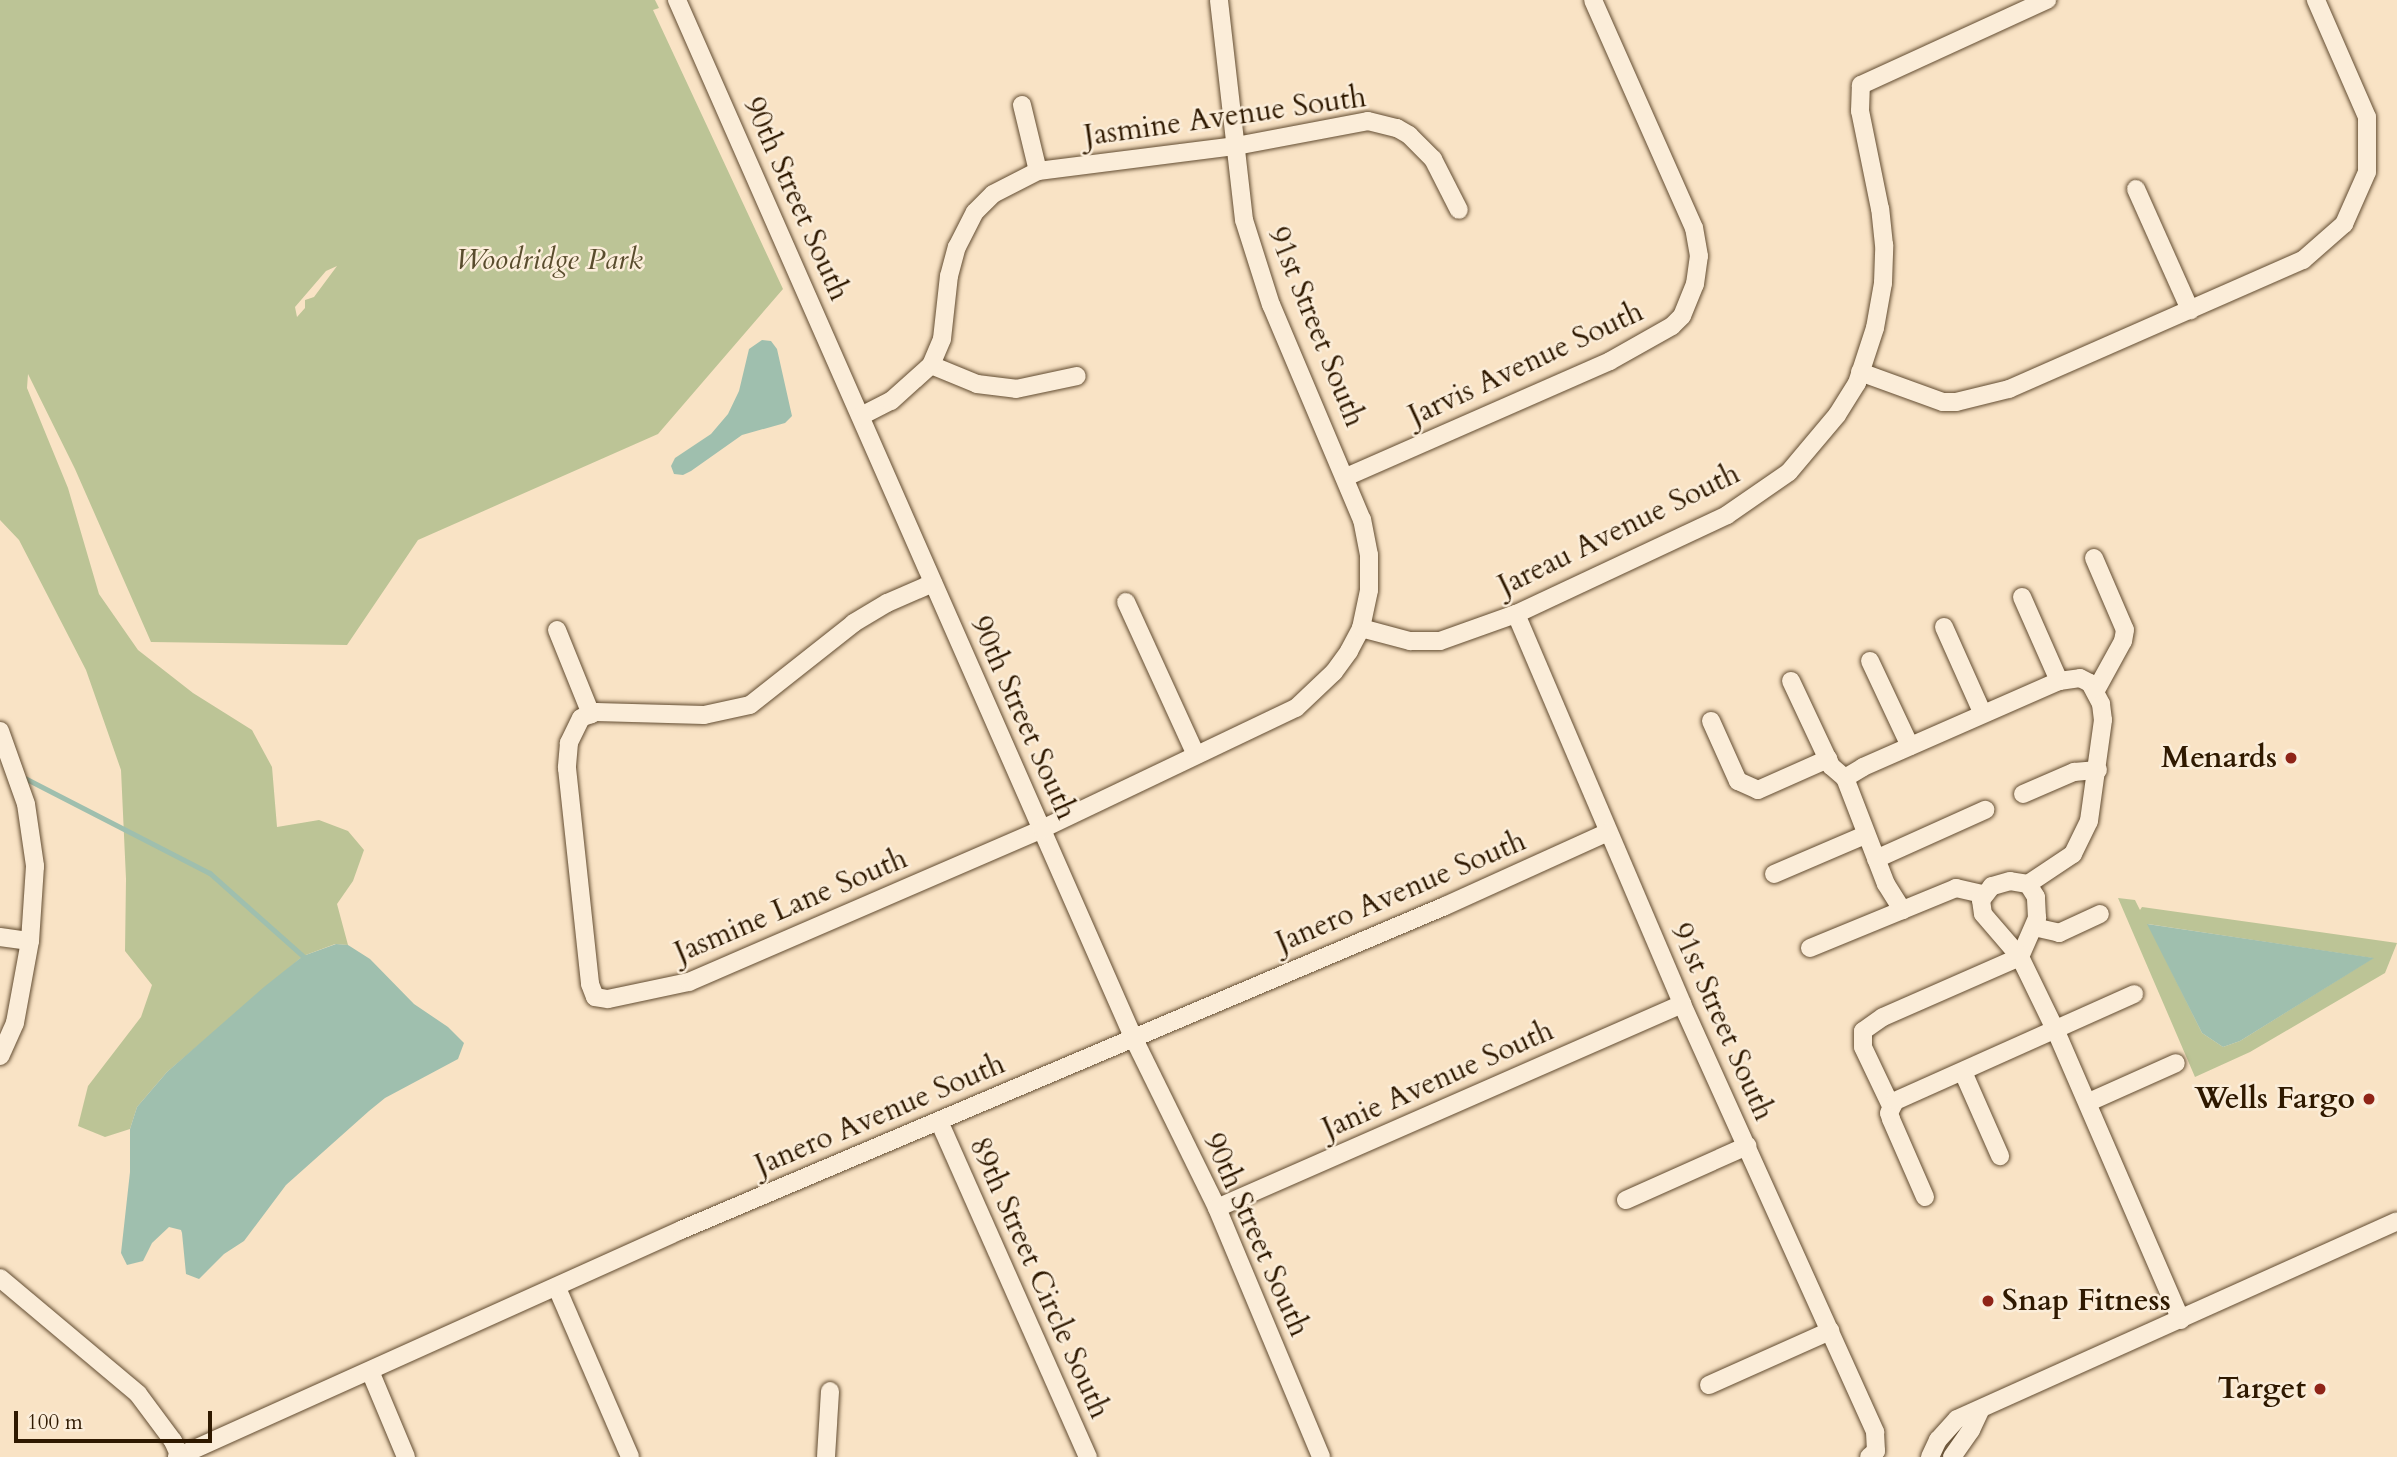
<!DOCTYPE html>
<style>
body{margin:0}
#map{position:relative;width:2397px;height:1457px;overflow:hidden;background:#f9e3c5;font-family:Cardo,serif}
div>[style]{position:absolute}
.green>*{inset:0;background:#bcc496}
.water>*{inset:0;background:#9fbfae}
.stream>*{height:4.5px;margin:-2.25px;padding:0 2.25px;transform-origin:2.25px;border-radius:2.25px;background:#9fbfae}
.roads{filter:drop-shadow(0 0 2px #624c31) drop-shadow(0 0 2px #624c31)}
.minor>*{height:18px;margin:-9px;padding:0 9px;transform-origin:9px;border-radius:9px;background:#fbedd9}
.dots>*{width:19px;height:19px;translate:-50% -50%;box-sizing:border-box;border:4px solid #fbedd9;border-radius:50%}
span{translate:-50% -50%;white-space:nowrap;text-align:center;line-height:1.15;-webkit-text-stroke:5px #fbedd9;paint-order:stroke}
.street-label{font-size:30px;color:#2f1900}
.park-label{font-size:30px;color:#594c2d;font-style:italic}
.poi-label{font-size:30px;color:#2f1900;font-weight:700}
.right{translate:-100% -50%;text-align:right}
.left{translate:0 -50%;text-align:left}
.scale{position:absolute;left:14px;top:1411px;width:198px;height:32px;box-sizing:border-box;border:4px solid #2f1900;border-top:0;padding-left:9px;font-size:21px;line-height:24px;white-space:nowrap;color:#2f1900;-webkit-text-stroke:5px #fbedd9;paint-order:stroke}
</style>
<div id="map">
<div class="green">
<div style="clip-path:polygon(evenodd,0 0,655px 0,659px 8px,653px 10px,783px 289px,658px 434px,418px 540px,347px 645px,151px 642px,75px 469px,28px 374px,27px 388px,68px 488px,99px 594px,138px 650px,193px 693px,252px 730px,272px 767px,277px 827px,319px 820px,348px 831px,364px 850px,353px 881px,337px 904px,348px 945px,335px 944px,303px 956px,167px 1072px,137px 1107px,130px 1129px,105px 1137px,78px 1126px,88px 1086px,141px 1017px,152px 985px,125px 951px,126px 879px,121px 770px,86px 670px,19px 540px,0 520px,0 0,337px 266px,314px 297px,305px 300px,305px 308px,297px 317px,295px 307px,326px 271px,337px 266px)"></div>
<div style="clip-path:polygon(evenodd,2118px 898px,2135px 900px,2140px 910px,2142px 907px,2397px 943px,2385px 973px,2250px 1052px,2195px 1077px,2118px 898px,2148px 924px,2372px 958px,2373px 958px,2240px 1041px,2223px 1047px,2202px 1033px,2148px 924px)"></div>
</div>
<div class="water">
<div style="clip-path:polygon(762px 340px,771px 341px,777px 349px,792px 416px,785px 423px,742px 435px,691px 471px,683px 475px,674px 474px,671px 466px,675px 458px,711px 434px,728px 414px,739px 391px,749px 349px)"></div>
<div style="clip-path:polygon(2147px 924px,2374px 958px,2240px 1041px,2223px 1047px,2202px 1033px)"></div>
<div style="clip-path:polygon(336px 944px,348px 945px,370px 959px,414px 1004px,448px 1027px,464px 1043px,458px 1059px,385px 1098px,369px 1111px,286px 1185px,244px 1241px,224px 1254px,199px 1279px,186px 1274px,182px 1233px,181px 1230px,169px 1227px,152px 1243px,143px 1261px,127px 1265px,121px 1253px,130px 1172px,130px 1129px,137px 1107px,167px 1072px,264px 987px,303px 956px)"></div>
</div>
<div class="stream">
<div style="left:23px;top:777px;width:210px;rotate:27.2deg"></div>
<div style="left:210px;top:873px;width:125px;rotate:41.7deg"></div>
</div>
<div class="roads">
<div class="minor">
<div style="left:677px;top:0;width:1133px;rotate:66.26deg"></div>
<div style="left:1133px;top:1037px;width:191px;rotate:63.8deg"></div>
<div style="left:1217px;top:1208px;width:270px;rotate:67.3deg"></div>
<div style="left:1022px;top:105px;width:68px;rotate:76.4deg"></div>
<div style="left:2136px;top:189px;width:133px;rotate:65.9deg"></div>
<div style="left:931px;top:365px;width:50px;rotate:22.4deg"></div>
<div style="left:977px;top:384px;width:39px;rotate:7deg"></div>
<div style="left:1016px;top:389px;width:62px;rotate:-12deg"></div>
<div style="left:1860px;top:372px;width:88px;rotate:19.9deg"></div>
<div style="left:1943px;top:402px;width:13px"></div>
<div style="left:1956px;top:402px;width:55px;rotate:-13.8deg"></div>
<div style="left:2009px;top:389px;width:321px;rotate:-23.7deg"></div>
<div style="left:2303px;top:260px;width:55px;rotate:-41.3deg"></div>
<div style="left:2344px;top:224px;width:57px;rotate:-66.1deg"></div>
<div style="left:2367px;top:172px;width:55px;rotate:-90deg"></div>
<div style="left:2367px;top:117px;width:128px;rotate:-113.6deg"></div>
<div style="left:861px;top:416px;width:34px;rotate:-27deg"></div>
<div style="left:891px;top:401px;width:54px;rotate:-42deg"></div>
<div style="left:931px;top:365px;width:28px;rotate:-67deg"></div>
<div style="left:942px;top:339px;width:63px;rotate:-83.7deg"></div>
<div style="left:949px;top:276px;width:30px;rotate:-75deg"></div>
<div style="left:957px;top:247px;width:39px;rotate:-63deg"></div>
<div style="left:975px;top:212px;width:25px;rotate:-45deg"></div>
<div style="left:993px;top:194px;width:51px;rotate:-27.1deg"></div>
<div style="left:1038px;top:171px;width:200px;rotate:-7.2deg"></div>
<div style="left:1236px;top:146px;width:134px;rotate:-10.7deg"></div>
<div style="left:1368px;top:121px;width:30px;rotate:14deg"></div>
<div style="left:1397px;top:128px;width:14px;rotate:30deg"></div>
<div style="left:1409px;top:135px;width:34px;rotate:45deg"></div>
<div style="left:1433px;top:159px;width:57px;rotate:63deg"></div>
<div style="left:1346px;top:477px;width:288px;rotate:-23.7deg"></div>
<div style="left:1610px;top:361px;width:71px;rotate:-29.4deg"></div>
<div style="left:1672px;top:326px;width:14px;rotate:-45deg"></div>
<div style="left:1682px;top:316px;width:35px;rotate:-68deg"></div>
<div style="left:1695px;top:284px;width:28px;rotate:-82deg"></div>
<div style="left:1699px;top:256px;width:28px;rotate:-100deg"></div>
<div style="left:1694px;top:228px;width:249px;rotate:-113.9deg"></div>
<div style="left:2094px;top:558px;width:78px;rotate:66.7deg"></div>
<div style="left:2125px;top:630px;width:11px;rotate:100deg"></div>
<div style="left:2123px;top:641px;width:58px;rotate:118.8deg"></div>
<div style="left:933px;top:583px;width:50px;rotate:156.5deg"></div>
<div style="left:887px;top:603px;width:39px;rotate:149deg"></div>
<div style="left:854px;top:623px;width:132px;rotate:141.7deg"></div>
<div style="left:750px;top:705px;width:47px;rotate:167.7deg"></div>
<div style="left:704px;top:715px;width:108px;rotate:-178.4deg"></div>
<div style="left:596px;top:712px;width:16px;rotate:158deg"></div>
<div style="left:581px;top:718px;width:28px;rotate:116deg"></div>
<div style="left:569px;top:743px;width:25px;rotate:95deg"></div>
<div style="left:567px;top:768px;width:217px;rotate:83.9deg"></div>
<div style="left:590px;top:984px;width:14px;rotate:69deg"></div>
<div style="left:595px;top:997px;width:13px;rotate:9deg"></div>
<div style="left:608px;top:999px;width:83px;rotate:-11.9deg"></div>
<div style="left:689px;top:982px;width:385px;rotate:-23.4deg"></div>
<div style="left:1042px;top:829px;width:281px;rotate:-25.5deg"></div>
<div style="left:1296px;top:708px;width:52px;rotate:-43.5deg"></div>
<div style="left:1334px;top:672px;width:26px;rotate:-54deg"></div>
<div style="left:1349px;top:651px;width:26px;rotate:-62deg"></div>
<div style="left:1361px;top:628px;width:39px;rotate:-78deg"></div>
<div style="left:1369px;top:590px;width:35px;rotate:-90deg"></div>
<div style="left:1369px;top:555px;width:36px;rotate:-101deg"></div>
<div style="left:1362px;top:520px;width:233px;rotate:-112.9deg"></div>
<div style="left:1271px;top:305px;width:89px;rotate:-107.6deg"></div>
<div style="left:1244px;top:220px;width:221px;rotate:-96.5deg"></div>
<div style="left:2022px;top:597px;width:92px;rotate:66.2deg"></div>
<div style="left:1126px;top:602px;width:168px;rotate:65.4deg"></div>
<div style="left:1516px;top:614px;width:424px;rotate:66.9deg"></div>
<div style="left:1682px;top:1004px;width:470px;rotate:65.7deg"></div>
<div style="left:1875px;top:1432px;width:19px;rotate:87deg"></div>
<div style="left:1876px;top:1451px;width:9px;rotate:139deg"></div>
<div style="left:1944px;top:627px;width:95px;rotate:65.9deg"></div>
<div style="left:1361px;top:628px;width:51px;rotate:14.9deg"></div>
<div style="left:1410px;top:641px;width:30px"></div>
<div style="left:1440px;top:641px;width:81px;rotate:-19.6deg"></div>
<div style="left:1516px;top:614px;width:233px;rotate:-25.1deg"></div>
<div style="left:1727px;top:515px;width:75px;rotate:-34.7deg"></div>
<div style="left:1789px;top:472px;width:75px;rotate:-49.9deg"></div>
<div style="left:1837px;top:415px;width:38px;rotate:-58deg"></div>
<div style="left:1857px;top:383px;width:58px;rotate:-71.9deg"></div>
<div style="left:1875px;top:328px;width:46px;rotate:-79.9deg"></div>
<div style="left:1883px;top:283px;width:38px;rotate:-88deg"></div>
<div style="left:1884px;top:245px;width:36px;rotate:-96deg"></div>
<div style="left:1880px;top:209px;width:100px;rotate:-101.5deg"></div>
<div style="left:1860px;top:111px;width:26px;rotate:-88deg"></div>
<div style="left:1861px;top:85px;width:205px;rotate:-24.6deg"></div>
<div style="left:557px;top:630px;width:91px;rotate:68deg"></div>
<div style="left:1870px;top:661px;width:94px;rotate:64.8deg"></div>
<div style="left:1791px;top:681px;width:94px;rotate:64.8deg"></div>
<div style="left:1831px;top:766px;width:18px;rotate:41deg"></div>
<div style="left:1845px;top:778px;width:114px;rotate:68.9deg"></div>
<div style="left:1886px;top:884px;width:31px;rotate:58deg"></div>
<div style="left:1711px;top:721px;width:66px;rotate:65.8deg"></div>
<div style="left:1738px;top:781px;width:22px;rotate:24deg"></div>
<div style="left:1758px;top:790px;width:77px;rotate:-23.9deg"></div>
<div style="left:0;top:731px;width:77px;rotate:70.4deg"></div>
<div style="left:26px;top:804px;width:63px;rotate:81.7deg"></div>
<div style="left:35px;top:866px;width:75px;rotate:93.8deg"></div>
<div style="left:30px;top:941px;width:83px;rotate:100.4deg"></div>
<div style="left:15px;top:1023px;width:36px;rotate:114deg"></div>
<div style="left:1845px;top:778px;width:21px;rotate:-31deg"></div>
<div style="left:1863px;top:767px;width:214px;rotate:-23.7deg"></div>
<div style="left:2059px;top:681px;width:21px;rotate:-8deg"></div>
<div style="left:2080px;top:678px;width:11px;rotate:27deg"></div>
<div style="left:2090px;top:683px;width:24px;rotate:62deg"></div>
<div style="left:2101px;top:704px;width:16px;rotate:83deg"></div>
<div style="left:2103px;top:720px;width:102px;rotate:97.9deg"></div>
<div style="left:2089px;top:821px;width:37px;rotate:116deg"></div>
<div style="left:2073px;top:854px;width:54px;rotate:146.3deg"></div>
<div style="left:2023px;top:794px;width:56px;rotate:-23.3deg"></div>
<div style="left:2074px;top:772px;width:24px;rotate:-5deg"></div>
<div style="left:1876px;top:859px;width:120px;rotate:-24.2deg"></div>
<div style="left:1774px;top:874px;width:99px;rotate:-23.2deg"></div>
<div style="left:2034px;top:927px;width:26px;rotate:13deg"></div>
<div style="left:2059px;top:933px;width:45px;rotate:-24.9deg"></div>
<div style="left:0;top:937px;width:30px;rotate:8deg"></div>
<div style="left:1810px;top:948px;width:158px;rotate:-22.3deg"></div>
<div style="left:1956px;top:888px;width:28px;rotate:13deg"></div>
<div style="left:1963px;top:1072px;width:92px;rotate:66.2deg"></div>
<div style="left:2089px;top:1102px;width:95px;rotate:-24.1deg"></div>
<div style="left:1891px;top:1106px;width:65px;rotate:-115.4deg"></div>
<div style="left:1863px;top:1047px;width:16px;rotate:-90deg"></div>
<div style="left:1863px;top:1031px;width:24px;rotate:-35deg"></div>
<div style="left:1883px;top:1017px;width:150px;rotate:-23.7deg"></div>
<div style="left:2020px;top:957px;width:43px;rotate:-66.4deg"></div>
<div style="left:2037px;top:918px;width:21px;rotate:-93deg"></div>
<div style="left:2036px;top:897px;width:15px;rotate:-122deg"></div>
<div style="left:2028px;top:884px;width:18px;rotate:-171deg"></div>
<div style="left:2010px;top:881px;width:19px;rotate:164deg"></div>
<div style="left:1992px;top:886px;width:18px;rotate:128deg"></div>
<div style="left:1981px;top:900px;width:14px;rotate:82deg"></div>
<div style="left:1983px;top:914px;width:57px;rotate:49.3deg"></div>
<div style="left:2020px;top:957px;width:80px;rotate:64.1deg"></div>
<div style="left:2055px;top:1029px;width:317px;rotate:66.6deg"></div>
<div style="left:939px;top:1121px;width:368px;rotate:66.1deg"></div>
<div style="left:1925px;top:1197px;width:85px;rotate:-113.6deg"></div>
<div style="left:1891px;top:1119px;width:6px;rotate:-108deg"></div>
<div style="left:1889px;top:1113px;width:13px;rotate:-63deg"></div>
<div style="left:1895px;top:1101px;width:262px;rotate:-24.1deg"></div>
<div style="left:1626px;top:1200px;width:133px;rotate:-24.1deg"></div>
<div style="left:1217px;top:1208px;width:508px;rotate:-23.69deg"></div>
<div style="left:0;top:1278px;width:180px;rotate:40deg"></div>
<div style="left:138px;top:1394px;width:59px;rotate:53.3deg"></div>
<div style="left:173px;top:1441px;width:17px;rotate:66deg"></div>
<div style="left:557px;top:1288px;width:184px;rotate:66.6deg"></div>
<div style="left:370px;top:1371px;width:93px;rotate:67.3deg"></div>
<div style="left:1709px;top:1385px;width:133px;rotate:-24.1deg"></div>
<div style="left:177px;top:1457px;width:553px;rotate:-24.25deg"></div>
<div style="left:681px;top:1230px;width:830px;rotate:-22.98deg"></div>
<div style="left:1445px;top:906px;width:179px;rotate:-24.4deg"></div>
<div style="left:826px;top:1457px;width:66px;rotate:-86.5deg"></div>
<div style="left:1930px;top:1457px;width:19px;rotate:-65deg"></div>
<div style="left:1938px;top:1440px;width:28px;rotate:-48deg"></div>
<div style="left:1957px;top:1419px;width:482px;rotate:-24.2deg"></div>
<div style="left:1952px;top:1457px;width:33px;rotate:-55deg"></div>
<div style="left:1971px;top:1430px;width:21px;rotate:-65deg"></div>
</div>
</div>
<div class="dots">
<div style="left:2291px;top:758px;background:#8f2418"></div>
<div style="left:2369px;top:1099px;background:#8f2418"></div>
<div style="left:1988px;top:1301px;background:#8f2418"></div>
<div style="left:2320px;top:1389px;background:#8f2418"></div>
</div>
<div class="street-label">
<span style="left:1225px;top:117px;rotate:-8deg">Jasmine Avenue South</span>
<span style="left:796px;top:199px;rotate:66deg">90th Street South</span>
<span style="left:1316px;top:327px;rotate:68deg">91st Street South</span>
<span style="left:1526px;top:364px;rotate:-25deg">Jarvis Avenue South</span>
<span style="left:1619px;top:530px;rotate:-26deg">Jareau Avenue South</span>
<span style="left:1023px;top:718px;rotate:66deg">90th Street South</span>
<span style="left:1401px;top:892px;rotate:-23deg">Janero Avenue South</span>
<span style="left:791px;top:906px;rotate:-23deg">Jasmine Lane South</span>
<span style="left:1722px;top:1022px;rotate:66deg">91st Street South</span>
<span style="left:1438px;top:1080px;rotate:-24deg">Janie Avenue South</span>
<span style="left:880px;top:1115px;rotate:-23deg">Janero Avenue South</span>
<span style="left:1256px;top:1235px;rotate:66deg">90th Street South</span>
<span style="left:1039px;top:1278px;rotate:66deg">89th Street Circle South</span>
</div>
<div class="park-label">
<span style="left:549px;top:260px">Woodridge Park</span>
</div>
<div class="poi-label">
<span class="right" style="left:2277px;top:758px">Menards</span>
<span class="right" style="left:2355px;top:1099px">Wells Fargo</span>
<span class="left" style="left:2002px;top:1301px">Snap Fitness</span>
<span class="right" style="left:2306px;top:1389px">Target</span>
</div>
<div class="scale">100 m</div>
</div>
